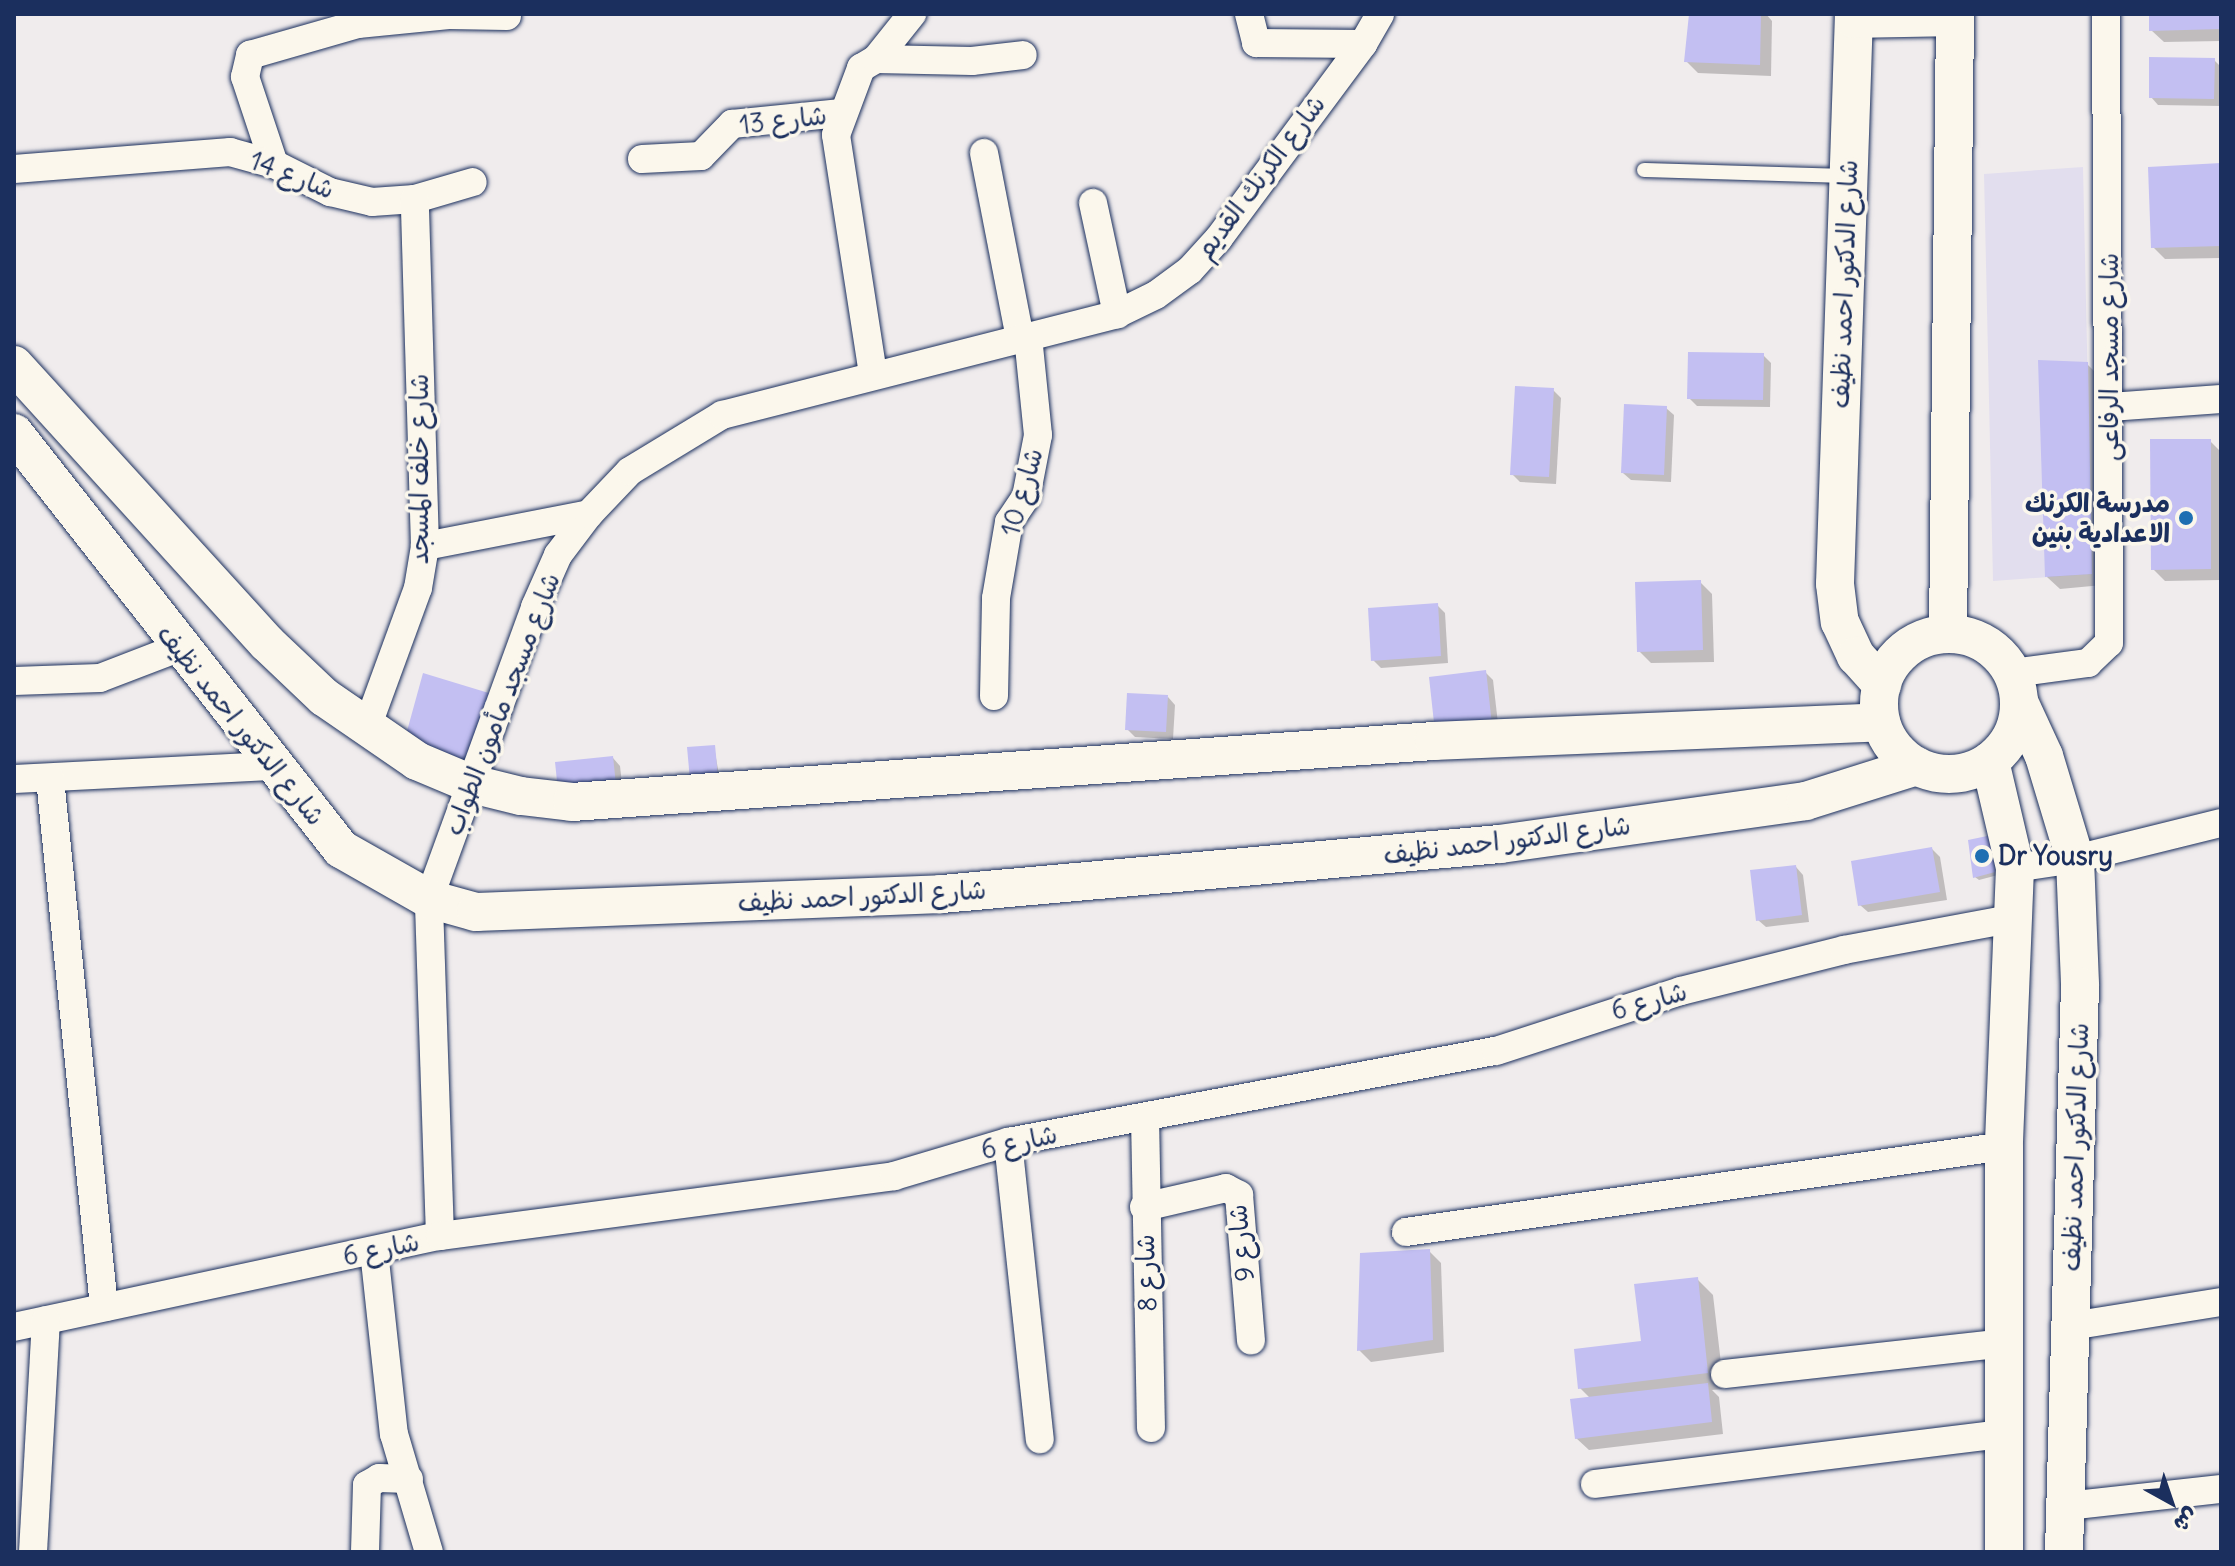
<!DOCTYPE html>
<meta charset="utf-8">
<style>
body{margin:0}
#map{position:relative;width:2235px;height:1566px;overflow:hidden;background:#f0eced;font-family:Delius,"Playpen Sans Arabic",sans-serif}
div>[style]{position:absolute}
.built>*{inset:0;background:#e2deee}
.shadow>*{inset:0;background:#0003}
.building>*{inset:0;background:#c3bff2}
.roads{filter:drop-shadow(0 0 2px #1b2f5e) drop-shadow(0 0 2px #1b2f5e)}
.lane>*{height:14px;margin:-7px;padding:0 7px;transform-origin:7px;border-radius:7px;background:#fbf7ec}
.street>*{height:28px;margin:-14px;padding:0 14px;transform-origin:14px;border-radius:14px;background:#fbf7ec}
.secondary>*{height:38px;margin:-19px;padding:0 19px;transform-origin:19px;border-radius:19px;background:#fbf7ec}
.secondary>.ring{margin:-19px;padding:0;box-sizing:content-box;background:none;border:38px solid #fbf7ec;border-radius:50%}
.dots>*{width:22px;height:22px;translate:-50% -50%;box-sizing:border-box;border:4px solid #fbf7ec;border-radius:50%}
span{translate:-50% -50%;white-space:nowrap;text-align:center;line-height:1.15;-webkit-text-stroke:7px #fbf7ec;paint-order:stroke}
.street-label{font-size:26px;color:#1b2f5e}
.poi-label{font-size:26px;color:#1b2f5e;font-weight:700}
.right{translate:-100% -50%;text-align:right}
.left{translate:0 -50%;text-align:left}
.frame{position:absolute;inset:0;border:16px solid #1b2f5e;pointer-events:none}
.north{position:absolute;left:2131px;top:1462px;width:80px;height:80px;-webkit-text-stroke:6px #fbf7ec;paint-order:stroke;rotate:140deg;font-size:22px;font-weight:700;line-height:32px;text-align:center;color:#1b2f5e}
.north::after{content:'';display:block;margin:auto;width:28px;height:36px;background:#1b2f5e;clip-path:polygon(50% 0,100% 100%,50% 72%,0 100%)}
</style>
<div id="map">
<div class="built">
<div style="clip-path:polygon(2083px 167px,2092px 574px,1993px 581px,1984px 174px)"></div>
</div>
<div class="shadow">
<div style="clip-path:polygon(1691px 14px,1766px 14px,1772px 21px,1771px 76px,1698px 73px,1686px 61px)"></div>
<div style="clip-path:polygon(2151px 14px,2221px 14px,2221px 41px,2164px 42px,2151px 30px)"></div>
<div style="clip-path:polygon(2214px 60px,2221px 67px,2221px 106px,2158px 105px,2151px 97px)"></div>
<div style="clip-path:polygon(2221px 165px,2221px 258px,2165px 259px,2153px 247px)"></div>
<div style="clip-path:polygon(1763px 355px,1771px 363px,1770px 407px,1697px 406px,1689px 398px)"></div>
<div style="clip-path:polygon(2087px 364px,2099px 376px,2103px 585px,2060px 589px,2047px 577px)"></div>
<div style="clip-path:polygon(1553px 390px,1561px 398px,1556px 484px,1520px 482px,1512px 474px)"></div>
<div style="clip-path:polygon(1666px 408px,1674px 415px,1671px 482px,1631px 480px,1623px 473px)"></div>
<div style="clip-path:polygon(2210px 441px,2221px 452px,2221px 580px,2165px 581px,2153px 569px)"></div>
<div style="clip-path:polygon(1700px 582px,1712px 594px,1714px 662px,1651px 663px,1639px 651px)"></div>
<div style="clip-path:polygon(1437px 605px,1445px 613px,1448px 663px,1381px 668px,1373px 660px)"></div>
<div style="clip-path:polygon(1485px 672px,1493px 680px,1499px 732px,1437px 731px)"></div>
<div style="clip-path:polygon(1168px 697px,1175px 705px,1173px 739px,1135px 737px,1127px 729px)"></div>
<div style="clip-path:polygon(714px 747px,720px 780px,695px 782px)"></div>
<div style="clip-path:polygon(613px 758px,620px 766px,623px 792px,568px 798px)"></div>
<div style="clip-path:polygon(1991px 837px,1998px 875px,1979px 880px,1975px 877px)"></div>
<div style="clip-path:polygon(1932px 849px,1940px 857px,1947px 900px,1868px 912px,1860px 905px)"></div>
<div style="clip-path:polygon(1796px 867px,1803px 875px,1809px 922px,1766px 927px,1758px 920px)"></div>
<div style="clip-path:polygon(1429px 1251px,1441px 1263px,1444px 1352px,1371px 1362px,1359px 1350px)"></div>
<div style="clip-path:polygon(1697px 1279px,1713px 1295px,1724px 1389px,1712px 1390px,1719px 1397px,1723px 1434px,1589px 1450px,1576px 1438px,1591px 1399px,1580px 1388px,1643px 1342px)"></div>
</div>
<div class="building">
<div style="clip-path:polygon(1689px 14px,1761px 14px,1760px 65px,1684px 62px)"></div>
<div style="clip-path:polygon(2149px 14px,2221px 14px,2221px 29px,2149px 31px)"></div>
<div style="clip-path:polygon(2149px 57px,2215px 58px,2214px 99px,2149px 98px)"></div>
<div style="clip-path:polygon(2221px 163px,2221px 246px,2151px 248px,2148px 167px)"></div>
<div style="clip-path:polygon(1688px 352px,1764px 353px,1763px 400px,1687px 399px)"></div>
<div style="clip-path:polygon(2038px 360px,2088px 362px,2092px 574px,2045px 577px)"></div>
<div style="clip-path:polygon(1515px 386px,1554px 388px,1549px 477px,1510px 475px)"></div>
<div style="clip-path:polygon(1624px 404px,1667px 406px,1664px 475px,1621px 473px)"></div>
<div style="clip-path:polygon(2150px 439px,2211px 439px,2211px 569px,2151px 570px)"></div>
<div style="clip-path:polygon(1701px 580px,1703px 650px,1637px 652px,1635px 582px)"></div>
<div style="clip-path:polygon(1438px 603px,1441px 656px,1371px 661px,1368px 608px)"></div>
<div style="clip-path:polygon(1486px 670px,1492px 725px,1435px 732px,1429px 677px)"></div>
<div style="clip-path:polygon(423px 673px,492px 694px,466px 766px,404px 742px)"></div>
<div style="clip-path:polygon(1127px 693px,1168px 695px,1166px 732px,1125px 730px)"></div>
<div style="clip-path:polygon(715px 745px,718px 777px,690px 780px,687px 747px)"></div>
<div style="clip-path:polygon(613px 756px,616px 785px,558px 791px,555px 762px)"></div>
<div style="clip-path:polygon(1992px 835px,1995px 872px,1973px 878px,1968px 840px)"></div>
<div style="clip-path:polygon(1932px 847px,1940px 892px,1858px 906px,1851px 861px)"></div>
<div style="clip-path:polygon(1796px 865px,1802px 915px,1756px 921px,1750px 870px)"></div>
<div style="clip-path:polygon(1430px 1249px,1433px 1340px,1357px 1351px,1360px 1253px)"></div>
<div style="clip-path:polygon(1698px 1277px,1708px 1373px,1578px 1389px,1574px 1349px,1641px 1341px,1634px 1284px)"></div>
<div style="clip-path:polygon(1708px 1383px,1712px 1422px,1575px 1439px,1570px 1399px)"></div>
</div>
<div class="roads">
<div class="lane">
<div style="left:1644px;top:170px;width:203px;rotate:1.7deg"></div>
</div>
<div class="street">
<div style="left:1249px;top:14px;width:30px;rotate:76deg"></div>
<div style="left:1256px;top:43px;width:107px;rotate:0.5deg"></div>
<div style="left:876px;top:59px;width:58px;rotate:-51.3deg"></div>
<div style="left:984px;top:153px;width:188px;rotate:79deg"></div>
<div style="left:642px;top:159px;width:59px;rotate:-2.9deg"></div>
<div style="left:701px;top:156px;width:45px;rotate:-45.9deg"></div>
<div style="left:732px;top:124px;width:110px;rotate:-5.8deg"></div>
<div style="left:274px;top:164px;width:92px;rotate:-108.4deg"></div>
<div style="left:245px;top:77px;width:23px;rotate:-77deg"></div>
<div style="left:250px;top:55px;width:112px;rotate:-16deg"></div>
<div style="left:358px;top:24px;width:91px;rotate:-5.6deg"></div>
<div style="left:449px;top:15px;width:58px;rotate:1deg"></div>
<div style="left:14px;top:169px;width:217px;rotate:-4.5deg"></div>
<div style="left:230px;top:152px;width:46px;rotate:15.3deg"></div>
<div style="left:274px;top:164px;width:63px;rotate:26.6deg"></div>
<div style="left:330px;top:192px;width:43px;rotate:13.4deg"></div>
<div style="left:372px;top:202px;width:43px;rotate:-4deg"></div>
<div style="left:415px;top:199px;width:60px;rotate:-16.3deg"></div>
<div style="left:1093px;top:203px;width:114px;rotate:77.8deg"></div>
<div style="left:873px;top:374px;width:242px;rotate:-98.8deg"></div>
<div style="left:836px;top:135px;width:72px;rotate:-69.5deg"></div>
<div style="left:861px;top:68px;width:17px;rotate:-31deg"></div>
<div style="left:876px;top:59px;width:96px;rotate:1.2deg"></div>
<div style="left:972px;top:61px;width:51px;rotate:-6.7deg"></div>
<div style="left:2110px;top:407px;width:111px;rotate:-4.1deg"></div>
<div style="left:425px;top:546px;width:167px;rotate:-11deg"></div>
<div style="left:2013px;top:673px;width:76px;rotate:-7.6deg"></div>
<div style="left:2088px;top:663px;width:29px;rotate:-44deg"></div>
<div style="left:2109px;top:643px;width:629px;rotate:-90.27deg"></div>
<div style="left:14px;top:681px;width:86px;rotate:-2deg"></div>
<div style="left:100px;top:678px;width:84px;rotate:-21deg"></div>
<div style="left:994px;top:696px;width:98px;rotate:-88.8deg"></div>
<div style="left:996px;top:598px;width:77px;rotate:-80.3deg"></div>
<div style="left:1009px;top:522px;width:30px;rotate:-56deg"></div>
<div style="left:1026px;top:497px;width:63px;rotate:-79deg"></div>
<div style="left:1038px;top:435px;width:99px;rotate:-95.8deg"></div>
<div style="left:366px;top:730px;width:151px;rotate:-69.9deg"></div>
<div style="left:418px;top:588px;width:43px;rotate:-80.5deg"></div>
<div style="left:425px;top:546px;width:347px;rotate:-91.7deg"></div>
<div style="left:14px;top:779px;width:257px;rotate:-2.9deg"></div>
<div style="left:50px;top:779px;width:531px;rotate:84.16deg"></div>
<div style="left:2015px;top:868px;width:61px;rotate:-8.5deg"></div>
<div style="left:2075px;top:859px;width:150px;rotate:-13.9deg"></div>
<div style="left:1145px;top:1117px;width:311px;rotate:88.9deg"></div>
<div style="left:1008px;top:1142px;width:299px;rotate:83.9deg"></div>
<div style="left:1144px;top:1207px;width:84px;rotate:-13deg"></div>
<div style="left:1226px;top:1188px;width:15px;rotate:28deg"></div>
<div style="left:1239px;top:1195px;width:146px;rotate:85.3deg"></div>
<div style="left:1406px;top:1232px;width:604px;rotate:-8.18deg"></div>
<div style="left:440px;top:1236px;width:337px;rotate:-91.9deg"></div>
<div style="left:429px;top:899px;width:311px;rotate:-70deg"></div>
<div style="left:535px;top:607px;width:57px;rotate:-66.1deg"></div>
<div style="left:558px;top:555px;width:51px;rotate:-52.9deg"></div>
<div style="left:589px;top:514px;width:59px;rotate:-46.4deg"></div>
<div style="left:630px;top:471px;width:108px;rotate:-31.3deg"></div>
<div style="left:722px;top:415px;width:408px;rotate:-14.3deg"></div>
<div style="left:1117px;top:314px;width:43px;rotate:-26deg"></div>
<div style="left:1156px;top:295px;width:42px;rotate:-36.3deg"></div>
<div style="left:1190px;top:270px;width:43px;rotate:-47.8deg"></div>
<div style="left:1219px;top:238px;width:242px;rotate:-53.4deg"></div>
<div style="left:1363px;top:44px;width:34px;rotate:-60deg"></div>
<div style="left:374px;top:1251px;width:184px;rotate:83.8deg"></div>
<div style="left:394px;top:1434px;width:123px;rotate:73.5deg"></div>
<div style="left:2071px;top:1326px;width:152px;rotate:-9.1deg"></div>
<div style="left:14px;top:1327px;width:436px;rotate:-12.1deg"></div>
<div style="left:440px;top:1236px;width:458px;rotate:-7.5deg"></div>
<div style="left:894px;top:1176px;width:119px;rotate:-16.6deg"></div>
<div style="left:1008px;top:1142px;width:496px;rotate:-10.6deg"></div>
<div style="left:1496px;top:1051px;width:194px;rotate:-18deg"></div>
<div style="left:1681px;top:991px;width:168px;rotate:-14.1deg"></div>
<div style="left:1844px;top:950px;width:174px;rotate:-10.6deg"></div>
<div style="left:1725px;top:1374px;width:282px;rotate:-6.3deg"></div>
<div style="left:1595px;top:1484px;width:413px;rotate:-7deg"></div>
<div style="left:2067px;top:1506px;width:155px;rotate:-6.3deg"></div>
<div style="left:33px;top:1552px;width:232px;rotate:-86.8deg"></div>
<div style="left:365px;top:1552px;width:67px;rotate:-88.3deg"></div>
<div style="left:367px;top:1485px;width:14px;rotate:-30deg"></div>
<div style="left:379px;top:1478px;width:30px;rotate:2deg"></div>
</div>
<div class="secondary">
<div style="left:1854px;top:14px;width:570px;rotate:91.91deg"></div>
<div style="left:1835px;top:584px;width:38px;rotate:83deg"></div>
<div style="left:1840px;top:622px;width:38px;rotate:65deg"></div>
<div style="left:1856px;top:656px;width:39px;rotate:48deg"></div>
<div style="left:1854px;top:19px;width:100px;rotate:-1.1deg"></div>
<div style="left:14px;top:365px;width:376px;rotate:47.7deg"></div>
<div style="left:267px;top:643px;width:79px;rotate:43.5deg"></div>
<div style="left:324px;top:697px;width:113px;rotate:34.5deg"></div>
<div style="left:417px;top:761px;width:60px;rotate:22.7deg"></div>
<div style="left:472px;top:784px;width:50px;rotate:13.8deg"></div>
<div style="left:521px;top:796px;width:51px;rotate:6.7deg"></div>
<div style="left:572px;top:802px;width:864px;rotate:-4.05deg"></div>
<div style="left:1434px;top:741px;width:447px;rotate:-2.4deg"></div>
<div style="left:14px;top:433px;width:529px;rotate:51.83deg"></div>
<div style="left:341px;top:849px;width:101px;rotate:29.6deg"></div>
<div style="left:429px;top:899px;width:49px;rotate:15.5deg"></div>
<div style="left:476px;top:912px;width:466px;rotate:-2.2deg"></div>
<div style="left:942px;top:894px;width:560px;rotate:-5.12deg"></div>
<div style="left:1500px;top:844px;width:309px;rotate:-8deg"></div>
<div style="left:1806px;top:801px;width:116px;rotate:-17.5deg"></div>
<div style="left:1948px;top:633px;width:619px;rotate:-89.35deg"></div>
<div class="ring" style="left:1879px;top:634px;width:102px;height:102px"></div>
<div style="left:2020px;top:704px;width:57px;rotate:65.2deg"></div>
<div style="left:2044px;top:756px;width:108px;rotate:73.2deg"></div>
<div style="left:2075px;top:859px;width:127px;rotate:87.7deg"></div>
<div style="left:2080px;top:986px;width:566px;rotate:91.62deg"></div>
<div style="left:1990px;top:761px;width:110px;rotate:76.8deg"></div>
<div style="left:2015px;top:868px;width:278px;rotate:92.3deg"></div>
<div style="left:2004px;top:1146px;width:406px;rotate:90deg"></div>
</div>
</div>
<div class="dots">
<div style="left:2186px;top:518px;background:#1f6fb2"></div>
<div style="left:1982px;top:856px;background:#1f6fb2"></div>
</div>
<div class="street-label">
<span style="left:783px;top:120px;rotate:-7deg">شارع 13</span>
<span style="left:292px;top:175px;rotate:21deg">شارع 14</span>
<span style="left:1260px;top:177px;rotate:-53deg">شارع الكرنك القديم</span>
<span style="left:1844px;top:284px;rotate:-88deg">شارع الدكتور احمد نظيف</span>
<span style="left:2109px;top:357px;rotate:-90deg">شارع مسجد الرفاعى</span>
<span style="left:419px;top:469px;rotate:-90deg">شارع خلف المسجد</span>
<span style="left:1022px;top:492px;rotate:-74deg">شارع 10</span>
<span style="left:502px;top:704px;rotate:-69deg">شارع مسجد مأمون الطواب</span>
<span style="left:241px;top:725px;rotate:51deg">شارع الدكتور احمد نظيف</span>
<span style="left:1507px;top:840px;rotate:-7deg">شارع الدكتور احمد نظيف</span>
<span style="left:862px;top:896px;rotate:-3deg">شارع الدكتور احمد نظيف</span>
<span style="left:1649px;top:1001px;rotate:-16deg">شارع 6</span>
<span style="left:1019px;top:1142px;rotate:-13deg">شارع 6</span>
<span style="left:2075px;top:1147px;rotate:-88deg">شارع الدكتور احمد نظيف</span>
<span style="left:1241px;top:1243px;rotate:-96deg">شارع 9</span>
<span style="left:381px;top:1249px;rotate:-12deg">شارع 6</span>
<span style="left:1146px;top:1273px;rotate:-92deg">شارع 8</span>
</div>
<div class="poi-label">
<span class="right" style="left:2170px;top:518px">مدرسة الكرنك<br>الاعدادية بنين</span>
<span class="left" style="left:1998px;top:856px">Dr Yousry</span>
</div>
<div class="frame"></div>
<div class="north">ش</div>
</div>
